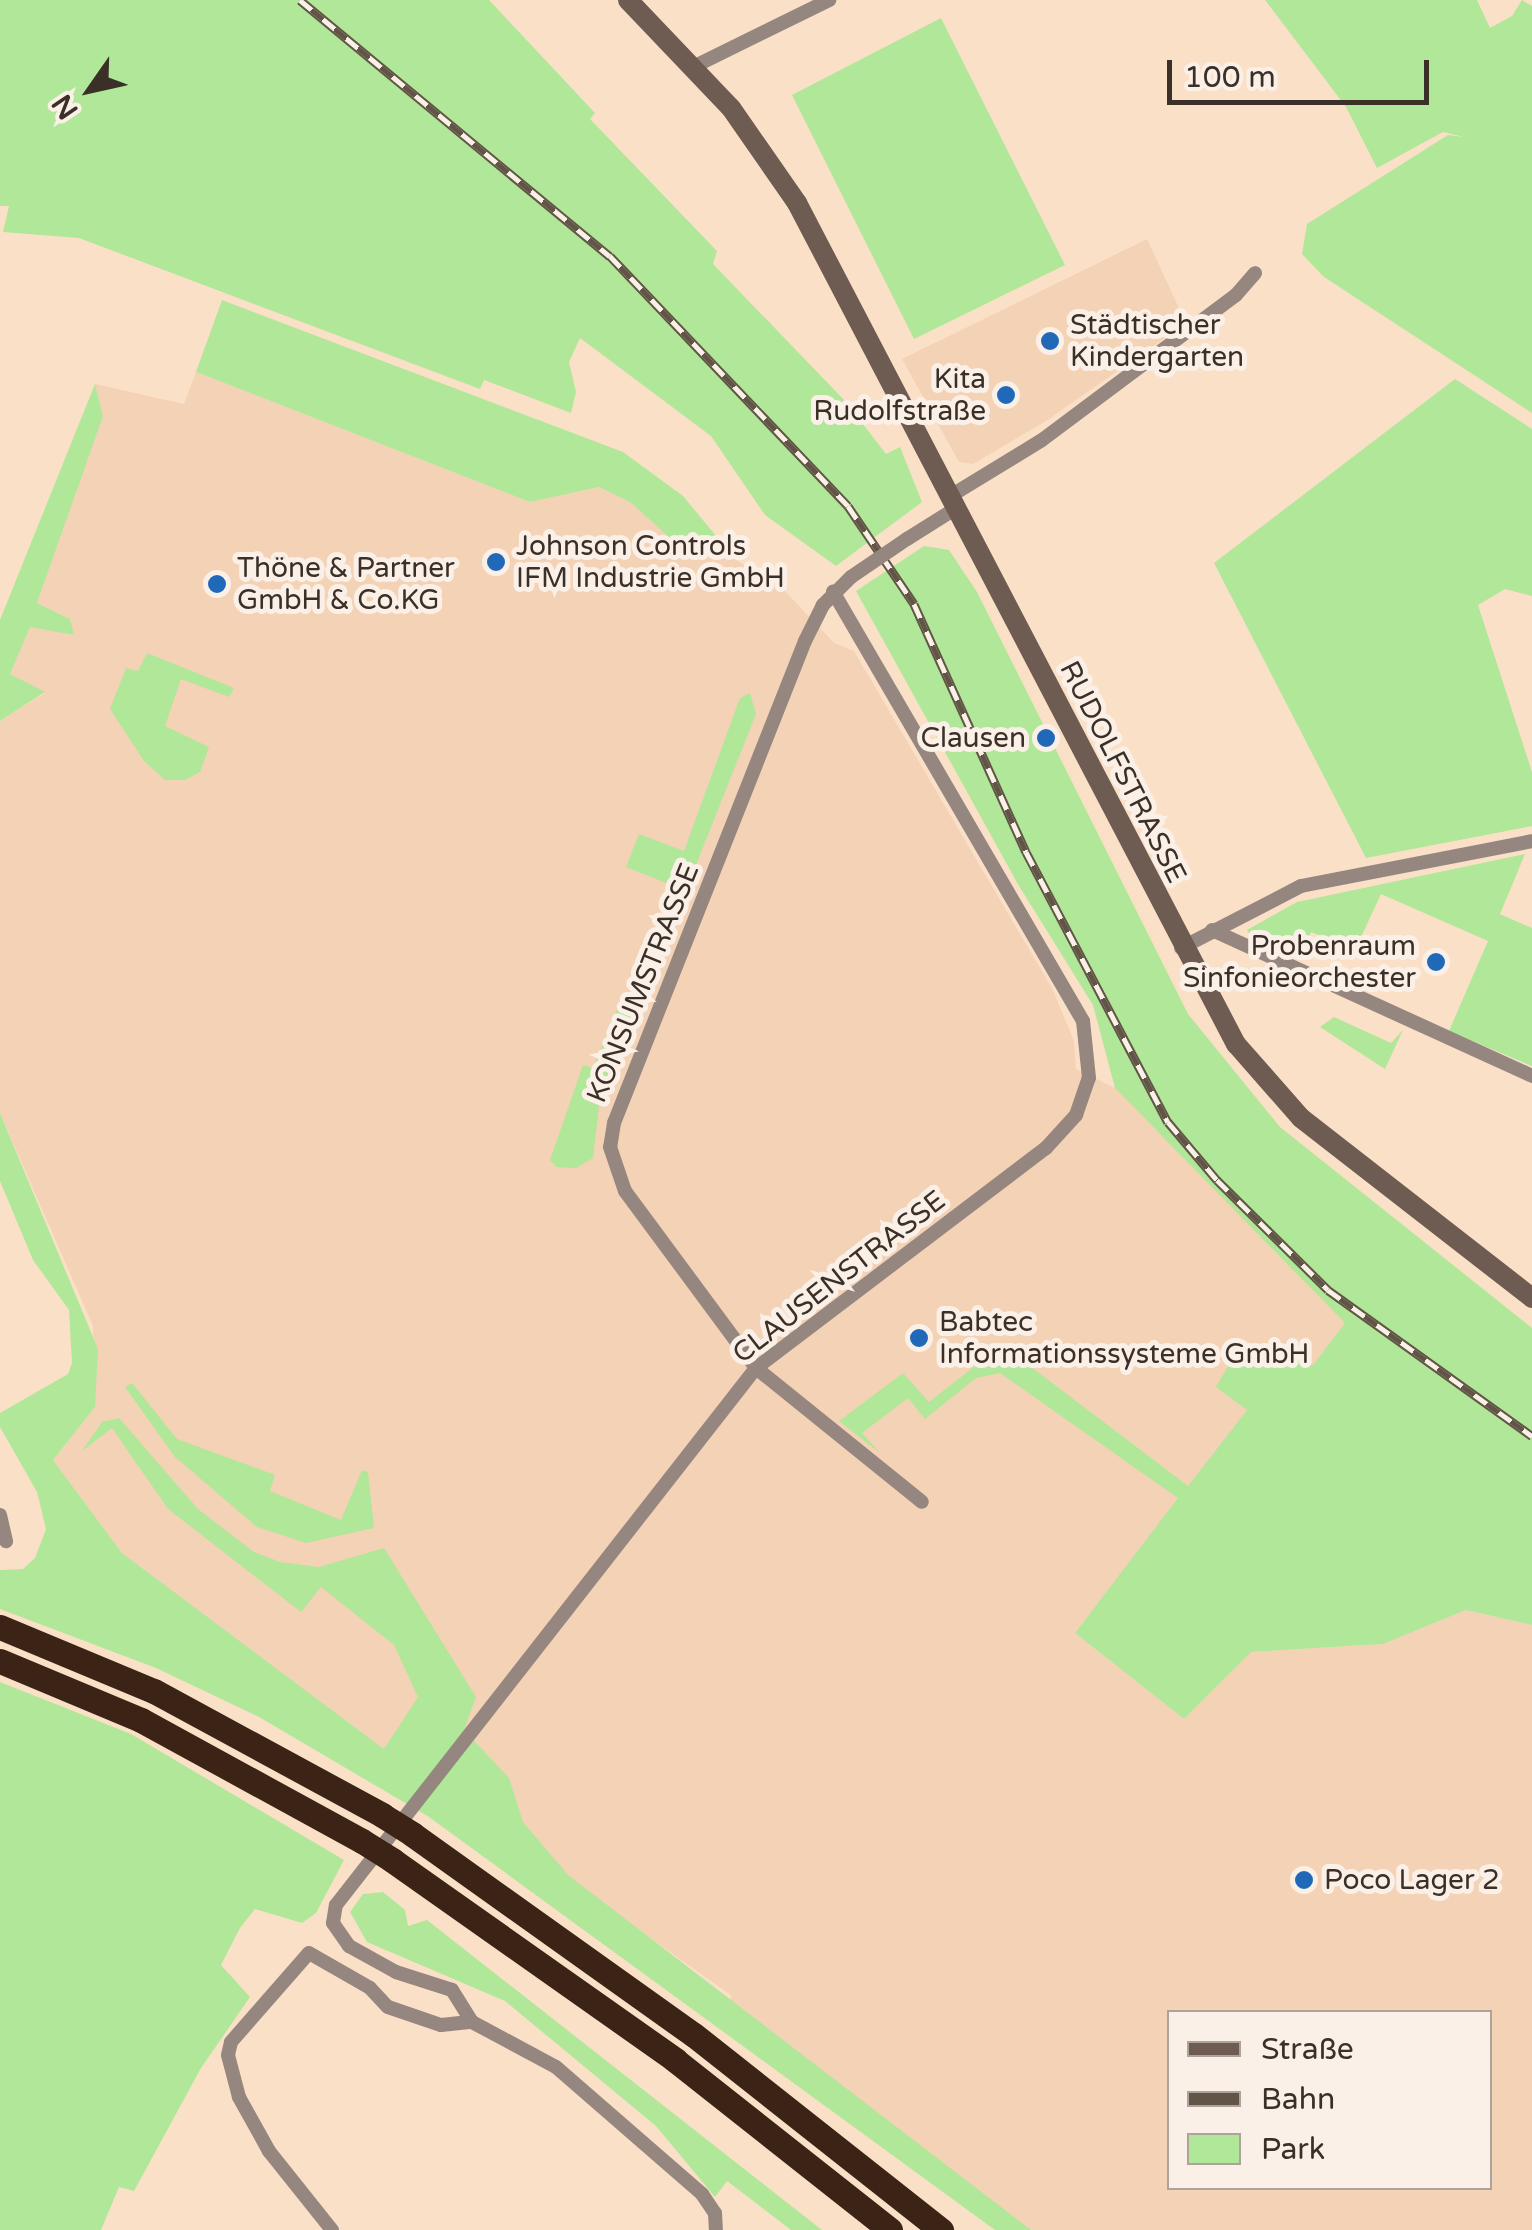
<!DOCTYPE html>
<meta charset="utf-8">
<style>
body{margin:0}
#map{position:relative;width:1532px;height:2230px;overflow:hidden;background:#fbe0c8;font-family:"Varela Round",sans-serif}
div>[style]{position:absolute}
.built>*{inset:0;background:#f4d2b6}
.green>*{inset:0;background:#b0e799}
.street>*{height:14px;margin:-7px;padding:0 7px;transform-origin:7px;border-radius:7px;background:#958780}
.secondary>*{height:20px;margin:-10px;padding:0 10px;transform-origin:10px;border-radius:10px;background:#6e5b51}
.highway>*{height:25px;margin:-12.5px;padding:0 12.5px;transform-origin:12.5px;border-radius:12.5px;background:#3b2315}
.rail>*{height:9px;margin-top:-4.5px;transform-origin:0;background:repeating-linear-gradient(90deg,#fbf0e7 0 15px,#635448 0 30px);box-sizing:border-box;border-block:2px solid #635448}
.street-bridge>*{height:14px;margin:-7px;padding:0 7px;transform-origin:7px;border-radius:7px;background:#958780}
.highway-bridge>*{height:25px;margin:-12.5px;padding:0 12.5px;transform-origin:12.5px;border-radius:12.5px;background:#3b2315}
.dots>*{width:28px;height:28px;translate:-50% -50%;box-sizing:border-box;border:5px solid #fbf0e7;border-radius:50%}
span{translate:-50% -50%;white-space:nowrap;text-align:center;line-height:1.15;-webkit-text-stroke:10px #fbf0e7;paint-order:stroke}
.poi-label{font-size:28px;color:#3b3027}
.left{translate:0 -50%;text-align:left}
.right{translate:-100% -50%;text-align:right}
.street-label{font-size:28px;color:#3b3027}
.legend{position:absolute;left:1167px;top:2010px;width:325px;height:180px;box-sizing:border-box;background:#fbf0e7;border:2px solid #aea39a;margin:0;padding:12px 18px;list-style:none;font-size:30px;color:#3b3027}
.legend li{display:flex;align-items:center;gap:20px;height:50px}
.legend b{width:50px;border:2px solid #aea39a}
.north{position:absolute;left:40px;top:40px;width:100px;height:100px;-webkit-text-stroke:8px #fbf0e7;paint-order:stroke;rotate:236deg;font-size:28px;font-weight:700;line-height:40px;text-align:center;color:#3b3027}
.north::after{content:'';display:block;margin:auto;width:35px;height:45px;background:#3b3027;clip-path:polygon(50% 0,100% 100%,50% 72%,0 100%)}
.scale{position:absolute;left:1167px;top:60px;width:262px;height:45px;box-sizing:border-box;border:5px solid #3b3027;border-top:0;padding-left:12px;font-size:30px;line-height:35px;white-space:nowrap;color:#3b3027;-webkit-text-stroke:8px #fbf0e7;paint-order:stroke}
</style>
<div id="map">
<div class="built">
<div style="clip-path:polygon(1147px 239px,1186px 323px,1046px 421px,973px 464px,959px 462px,902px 359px)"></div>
<div style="clip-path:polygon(evenodd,196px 372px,530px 502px,599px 487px,630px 502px,672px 540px,736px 560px,781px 587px,834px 643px,854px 651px,1053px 990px,1074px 1041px,1076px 1069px,1115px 1088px,1346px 1323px,1313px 1365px,1248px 1409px,1075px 1633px,1184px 1719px,1250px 1652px,1383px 1644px,1466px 1610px,1532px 1625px,1532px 2230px,1031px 2230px,1020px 2225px,729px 2000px,732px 1996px,384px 1749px,122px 1553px,53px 1460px,95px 1407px,93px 1326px,0 1113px,0 721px,45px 693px,10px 674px,30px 626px,73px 635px,70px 619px,37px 603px,102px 416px,95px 384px,184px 404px,196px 372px,1170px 2012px,1490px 2012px,1490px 2188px,1170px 2188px,1170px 2012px)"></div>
</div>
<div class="green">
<div style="clip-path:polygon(0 0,489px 0,595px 113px,590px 119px,717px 251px,713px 264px,846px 402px,886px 454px,900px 447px,922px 502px,836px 566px,765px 515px,711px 436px,580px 338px,569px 362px,576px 392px,571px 413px,484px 380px,480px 389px,79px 238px,3px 232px,9px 206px,0 206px)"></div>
<div style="clip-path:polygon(1265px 0,1477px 0,1490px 28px,1512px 16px,1522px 0,1532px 6px,1532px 413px,1324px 277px,1302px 254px,1307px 224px,1448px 135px,1464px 137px,1443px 132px,1377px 168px,1346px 107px)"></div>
<div style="clip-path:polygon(941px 18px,1065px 265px,914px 339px,792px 95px)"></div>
<div style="clip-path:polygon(222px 300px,623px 452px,683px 496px,736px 560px,672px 540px,630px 502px,599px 487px,530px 502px,196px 372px)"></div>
<div style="clip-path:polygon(1455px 379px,1532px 429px,1532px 596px,1505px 589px,1478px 605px,1532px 772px,1532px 826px,1366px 858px,1214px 563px)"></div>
<div style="clip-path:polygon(95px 384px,103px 416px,37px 603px,70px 619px,74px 635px,30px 627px,10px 674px,45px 692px,0 721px,0 620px)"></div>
<div style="clip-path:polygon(924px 546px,949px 550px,977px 592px,1188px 1014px,1280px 1127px,1532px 1328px,1532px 1625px,1466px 1610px,1383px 1644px,1251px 1652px,1184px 1719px,1075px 1633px,1178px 1498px,1000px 1373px,976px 1378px,925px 1419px,908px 1398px,862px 1433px,880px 1453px,839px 1421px,903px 1373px,929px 1402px,1002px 1345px,1188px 1486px,1247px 1410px,1216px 1387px,1239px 1347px,1313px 1365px,1345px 1323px,1115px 1088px,1093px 1005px,1019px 886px,856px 591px)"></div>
<div style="clip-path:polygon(147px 653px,234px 688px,229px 697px,181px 679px,165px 726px,209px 747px,200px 772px,185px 780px,165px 780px,144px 761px,110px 709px,126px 668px,138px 671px)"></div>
<div style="clip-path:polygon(750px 693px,756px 714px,690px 880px,674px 886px,626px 867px,639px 834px,684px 851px,740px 698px)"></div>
<div style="clip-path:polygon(1525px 854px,1500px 914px,1532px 928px,1532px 1066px,1449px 1031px,1488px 941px,1381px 894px,1355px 950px,1311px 932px,1298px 959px,1252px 939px,1247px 930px,1297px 902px)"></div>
<div style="clip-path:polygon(623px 994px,637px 1011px,599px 1106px,593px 1158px,576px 1168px,556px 1167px,550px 1160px,583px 1065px,593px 1068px)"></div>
<div style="clip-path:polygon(1334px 1017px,1391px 1043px,1403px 1030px,1385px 1069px,1320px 1027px)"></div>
<div style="clip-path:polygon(0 1113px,98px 1349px,95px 1407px,53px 1460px,122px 1553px,384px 1749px,418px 1697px,394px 1645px,321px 1587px,301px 1612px,168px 1509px,112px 1428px,82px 1451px,102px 1422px,119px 1418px,198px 1509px,254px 1552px,280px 1562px,319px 1567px,384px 1548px,476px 1697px,464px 1730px,509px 1778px,523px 1822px,568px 1875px,1031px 2230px,995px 2230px,429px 1817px,259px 1717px,156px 1668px,0 1609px,0 1570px,23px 1569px,35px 1558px,46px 1529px,37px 1492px,0 1427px,0 1413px,68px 1374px,72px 1363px,69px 1310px,33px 1260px,0 1181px)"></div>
<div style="clip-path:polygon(132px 1383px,177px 1439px,275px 1475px,270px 1491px,341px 1520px,362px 1470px,368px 1472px,374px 1528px,306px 1543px,257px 1527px,175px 1457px,125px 1387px)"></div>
<div style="clip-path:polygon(0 1682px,131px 1734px,344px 1860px,316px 1913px,302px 1923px,255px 1909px,240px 1928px,221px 1965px,250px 1997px,201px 2068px,134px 2191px,119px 2187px,101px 2230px,0 2230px)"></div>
<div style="clip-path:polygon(383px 1892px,405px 1910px,408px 1926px,427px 1920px,822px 2230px,791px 2230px,727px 2181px,715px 2197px,656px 2126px,505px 2001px,367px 1942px,350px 1912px,363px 1894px)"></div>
</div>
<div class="street">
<div style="left:693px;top:67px;width:152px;rotate:-26.2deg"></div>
<div style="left:952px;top:495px;width:105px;rotate:-31.4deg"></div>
<div style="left:1042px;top:440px;width:242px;rotate:-36.8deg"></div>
<div style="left:1236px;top:295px;width:29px;rotate:-49deg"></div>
<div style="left:907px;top:539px;width:60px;rotate:-32.1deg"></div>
<div style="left:851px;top:577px;width:40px;rotate:135deg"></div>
<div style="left:823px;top:605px;width:40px;rotate:116.6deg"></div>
<div style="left:805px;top:641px;width:518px;rotate:111.62deg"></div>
<div style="left:614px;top:1123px;width:24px;rotate:99deg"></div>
<div style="left:610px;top:1147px;width:46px;rotate:71.2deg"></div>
<div style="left:625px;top:1191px;width:220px;rotate:53.5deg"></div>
<div style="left:756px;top:1368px;width:213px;rotate:38.9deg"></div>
<div style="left:1212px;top:930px;width:352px;rotate:24.5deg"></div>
<div style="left:1181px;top:948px;width:135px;rotate:-27.3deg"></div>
<div style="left:1301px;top:886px;width:235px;rotate:-11deg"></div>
<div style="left:0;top:1515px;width:27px;rotate:77deg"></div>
<div style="left:472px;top:2022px;width:38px;rotate:-122deg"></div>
<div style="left:452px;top:1990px;width:59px;rotate:-162.2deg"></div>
<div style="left:396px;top:1972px;width:54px;rotate:-151deg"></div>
<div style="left:349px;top:1946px;width:28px;rotate:-125deg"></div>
<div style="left:333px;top:1923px;width:18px;rotate:-81deg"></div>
<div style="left:336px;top:1905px;width:682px;rotate:-51.97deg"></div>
<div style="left:756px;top:1368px;width:364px;rotate:-37.2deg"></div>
<div style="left:1046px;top:1148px;width:45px;rotate:-47.7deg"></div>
<div style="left:1076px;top:1115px;width:39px;rotate:-71deg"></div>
<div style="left:1089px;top:1078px;width:57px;rotate:-96deg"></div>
<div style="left:1083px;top:1021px;width:497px;rotate:-120.2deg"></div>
<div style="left:332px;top:2230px;width:101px;rotate:-128.6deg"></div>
<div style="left:269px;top:2151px;width:62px;rotate:-119.1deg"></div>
<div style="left:239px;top:2097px;width:43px;rotate:-104.7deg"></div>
<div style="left:228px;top:2055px;width:13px;rotate:-77deg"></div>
<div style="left:231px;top:2042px;width:118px;rotate:-48.8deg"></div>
<div style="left:309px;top:1953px;width:70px;rotate:29.8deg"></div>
<div style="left:370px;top:1988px;width:26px;rotate:47deg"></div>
<div style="left:388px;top:2007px;width:56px;rotate:18.8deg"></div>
<div style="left:441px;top:2025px;width:31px;rotate:-6deg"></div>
<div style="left:472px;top:2022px;width:95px;rotate:28.2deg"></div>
<div style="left:556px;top:2067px;width:194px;rotate:41deg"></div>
<div style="left:702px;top:2194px;width:23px;rotate:56deg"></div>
<div style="left:715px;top:2213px;width:17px;rotate:87deg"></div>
</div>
<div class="secondary">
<div style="left:628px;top:0;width:149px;rotate:46.4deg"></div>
<div style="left:731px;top:108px;width:116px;rotate:55.2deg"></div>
<div style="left:797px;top:203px;width:949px;rotate:62.44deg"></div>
<div style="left:1236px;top:1044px;width:98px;rotate:48.7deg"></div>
<div style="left:1301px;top:1118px;width:293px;rotate:37.9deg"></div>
</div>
<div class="highway">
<div style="left:0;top:1627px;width:167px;rotate:22.6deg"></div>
<div style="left:154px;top:1691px;width:260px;rotate:28.5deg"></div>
<div style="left:0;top:1661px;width:153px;rotate:22.7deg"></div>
<div style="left:141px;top:1720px;width:252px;rotate:28.7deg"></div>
<div style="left:412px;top:1834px;width:346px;rotate:35.5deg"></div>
<div style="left:694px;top:2035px;width:315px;rotate:38.3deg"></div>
<div style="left:392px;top:1860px;width:347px;rotate:35.2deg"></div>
<div style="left:675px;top:2060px;width:274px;rotate:38.3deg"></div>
</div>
<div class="rail">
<div style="left:300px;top:0;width:402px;rotate:39.6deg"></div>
<div style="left:610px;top:256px;width:345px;rotate:46.4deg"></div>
<div style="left:848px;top:506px;width:118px;rotate:56deg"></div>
<div style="left:914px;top:604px;width:272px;rotate:65.7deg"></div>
<div style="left:1026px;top:852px;width:305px;rotate:62.3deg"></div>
<div style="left:1168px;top:1122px;width:76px;rotate:49.8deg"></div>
<div style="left:1217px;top:1180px;width:156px;rotate:44.7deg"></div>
<div style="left:1328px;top:1290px;width:251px;rotate:35.6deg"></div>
</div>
<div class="street-bridge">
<div style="left:851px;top:577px;width:68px;rotate:-34.2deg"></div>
</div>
<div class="highway-bridge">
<div style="left:382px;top:1815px;width:36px;rotate:32deg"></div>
<div style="left:362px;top:1841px;width:36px;rotate:32deg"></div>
</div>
<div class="dots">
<div style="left:1050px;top:341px;background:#2069b9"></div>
<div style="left:1006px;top:395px;background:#2069b9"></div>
<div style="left:496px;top:562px;background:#2069b9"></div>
<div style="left:217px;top:584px;background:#2069b9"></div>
<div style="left:1046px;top:738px;background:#2069b9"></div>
<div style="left:1436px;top:962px;background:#2069b9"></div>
<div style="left:919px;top:1338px;background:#2069b9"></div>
<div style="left:1304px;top:1880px;background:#2069b9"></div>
</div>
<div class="poi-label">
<span class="left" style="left:1070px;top:341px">Städtischer<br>Kindergarten</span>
<span class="right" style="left:986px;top:395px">Kita<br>Rudolfstraße</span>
<span class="left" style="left:516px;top:562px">Johnson Controls<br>IFM Industrie GmbH</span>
<span class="left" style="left:237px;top:584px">Thöne &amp; Partner<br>GmbH &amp; Co.KG</span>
<span class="right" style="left:1026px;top:738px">Clausen</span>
<span class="right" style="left:1416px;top:962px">Probenraum<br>Sinfonieorchester</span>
<span class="left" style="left:939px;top:1338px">Babtec<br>Informationssysteme GmbH</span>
<span class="left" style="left:1324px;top:1880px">Poco Lager 2</span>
</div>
<div class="street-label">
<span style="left:1123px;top:772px;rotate:63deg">RUDOLFSTRASSE</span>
<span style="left:643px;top:983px;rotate:-68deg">KONSUMSTRASSE</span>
<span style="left:839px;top:1277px;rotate:-38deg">CLAUSENSTRASSE</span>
</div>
<ul class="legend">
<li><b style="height:12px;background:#6e5b51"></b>Straße</li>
<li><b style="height:12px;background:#635448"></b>Bahn</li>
<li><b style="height:28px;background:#b0e799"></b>Park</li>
</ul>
<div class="north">N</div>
<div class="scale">100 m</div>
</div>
